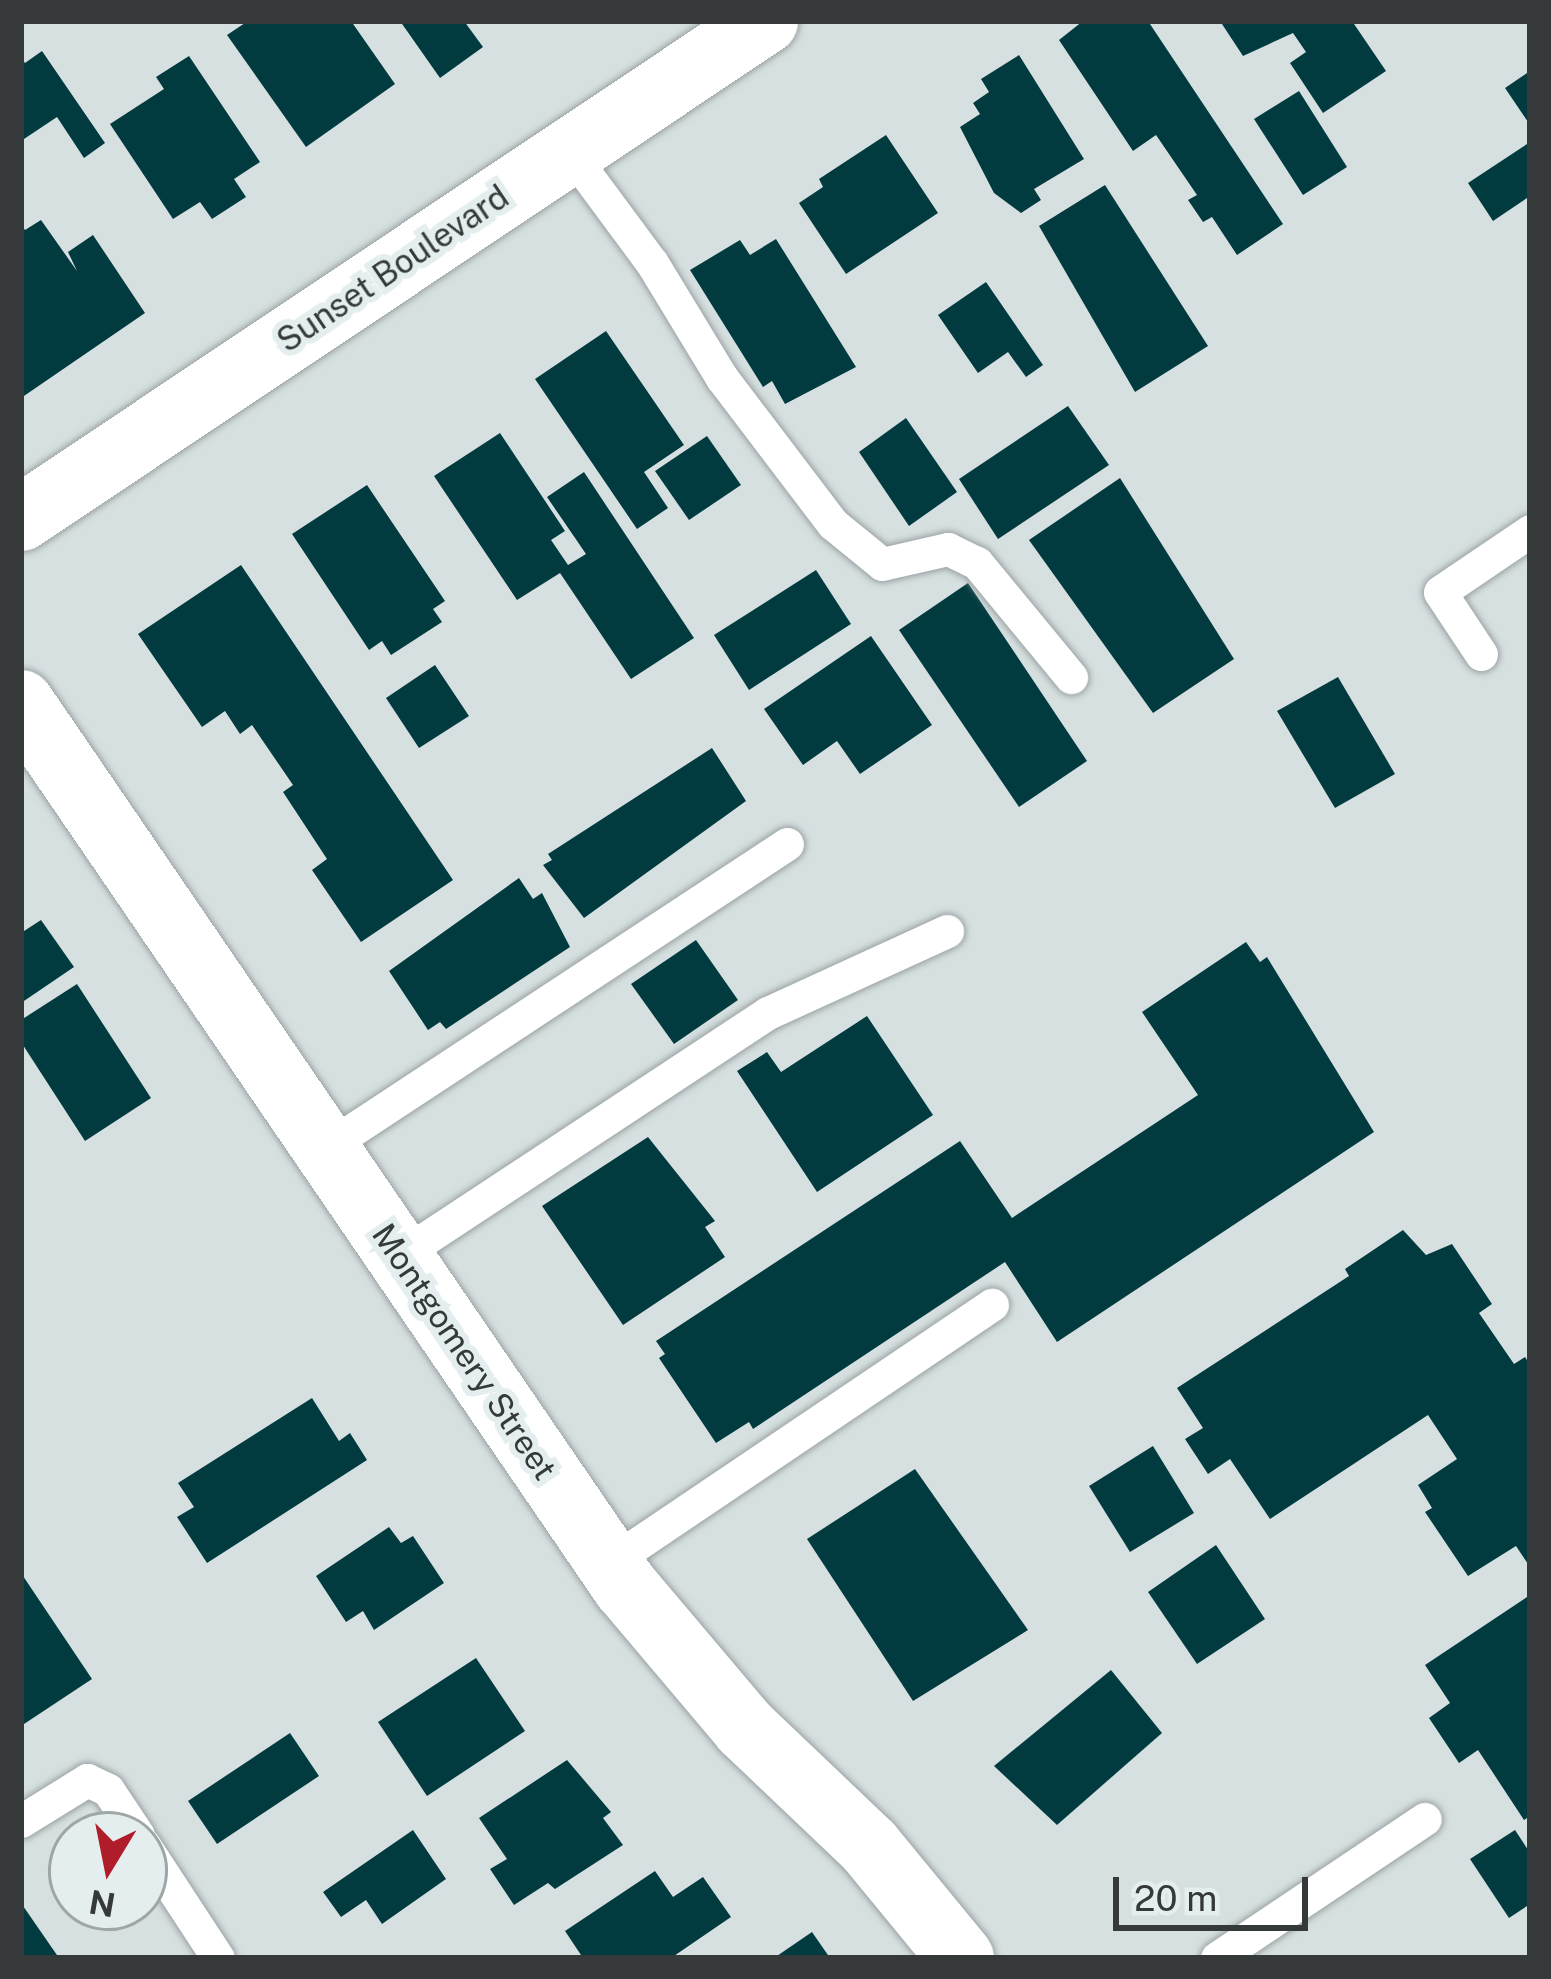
<!DOCTYPE html>
<style>
body{margin:0}
#map{position:relative;width:1551px;height:1979px;overflow:hidden;background:#d7e0e1;font-family:"Public Sans",sans-serif}
div>[style]{position:absolute}
.building>*{inset:0;background:#023b3f}
.roads{filter:drop-shadow(0 0 3px #9ba3a4) drop-shadow(0 0 3px #9ba3a4)}
.service>*{height:33px;margin:-16.5px;padding:0 16.5px;transform-origin:16.5px;border-radius:16.5px;background:#fff}
.minor>*{height:66px;margin:-33px;padding:0 33px;transform-origin:33px;border-radius:33px;background:#fff}
span{translate:-50% -50%;white-space:nowrap;text-align:center;line-height:1.15;-webkit-text-stroke:12px #e4eeee;paint-order:stroke}
.street-label{font-size:33px;color:#353939}
.frame{position:absolute;inset:0;border:24px solid #353939;pointer-events:none}
.north{position:absolute;left:48px;top:1811px;width:120px;height:120px;box-sizing:border-box;background:#e4eeee;border:3px solid #9ea6a6;border-radius:50%;rotate:190deg;font-size:33px;font-weight:700;line-height:48px;text-align:center;color:#353939}
.north::after{content:'';display:block;margin:auto;width:42px;height:54px;background:#af1c2a;clip-path:polygon(50% 0,100% 100%,50% 72%,0 100%)}
.scale{position:absolute;left:1113px;top:1877px;width:195px;height:54px;box-sizing:border-box;border:6px solid #353939;border-top:0;padding-left:15px;font-size:36px;line-height:42px;white-space:nowrap;color:#353939;-webkit-text-stroke:9px #e4eeee;paint-order:stroke}
</style>
<div id="map">
<div class="building">
<div style="clip-path:polygon(248px 21px,351px 21px,395px 84px,306px 147px,227px 35px)"></div>
<div style="clip-path:polygon(400px 21px,464px 21px,483px 47px,440px 78px)"></div>
<div style="clip-path:polygon(1083px 21px,1148px 21px,1283px 224px,1237px 255px,1212px 217px,1203px 222px,1188px 200px,1197px 195px,1156px 135px,1133px 151px,1059px 40px)"></div>
<div style="clip-path:polygon(1220px 21px,1352px 21px,1386px 71px,1323px 113px,1290px 63px,1306px 52px,1293px 33px,1243px 56px)"></div>
<div style="clip-path:polygon(42px 51px,105px 143px,84px 158px,57px 117px,21px 141px,21px 58px,25px 63px)"></div>
<div style="clip-path:polygon(1019px 55px,1084px 159px,1034px 189px,1041px 200px,1021px 213px,994px 193px,960px 127px,980px 114px,973px 103px,989px 92px,981px 79px)"></div>
<div style="clip-path:polygon(189px 56px,260px 162px,234px 179px,246px 197px,212px 219px,200px 202px,173px 219px,110px 124px,164px 89px,156px 77px)"></div>
<div style="clip-path:polygon(1530px 71px,1530px 125px,1505px 88px)"></div>
<div style="clip-path:polygon(1299px 91px,1347px 167px,1303px 195px,1254px 119px)"></div>
<div style="clip-path:polygon(886px 135px,938px 213px,846px 274px,799px 203px,823px 187px,819px 179px)"></div>
<div style="clip-path:polygon(1530px 142px,1530px 196px,1493px 221px,1468px 183px)"></div>
<div style="clip-path:polygon(1105px 185px,1208px 346px,1135px 392px,1039px 226px)"></div>
<div style="clip-path:polygon(41px 220px,77px 271px,68px 252px,93px 235px,145px 313px,21px 398px,21px 224px,25px 230px)"></div>
<div style="clip-path:polygon(776px 239px,856px 367px,785px 404px,772px 381px,763px 387px,690px 270px,740px 240px,750px 255px)"></div>
<div style="clip-path:polygon(986px 282px,1043px 365px,1026px 377px,1008px 352px,978px 373px,938px 315px)"></div>
<div style="clip-path:polygon(606px 331px,684px 445px,644px 472px,668px 508px,637px 529px,535px 379px)"></div>
<div style="clip-path:polygon(1068px 406px,1109px 465px,998px 539px,959px 479px)"></div>
<div style="clip-path:polygon(906px 418px,957px 492px,909px 526px,859px 452px)"></div>
<div style="clip-path:polygon(500px 433px,565px 531px,551px 540px,568px 565px,586px 554px,547px 497px,584px 472px,694px 638px,631px 679px,560px 573px,517px 600px,434px 476px)"></div>
<div style="clip-path:polygon(707px 436px,741px 485px,689px 520px,655px 471px)"></div>
<div style="clip-path:polygon(1120px 478px,1234px 659px,1153px 713px,1029px 540px)"></div>
<div style="clip-path:polygon(367px 485px,445px 601px,433px 609px,442px 622px,391px 655px,382px 641px,369px 650px,292px 534px)"></div>
<div style="clip-path:polygon(241px 565px,453px 880px,361px 942px,312px 870px,327px 859px,283px 792px,293px 785px,252px 725px,240px 734px,225px 711px,202px 727px,138px 634px)"></div>
<div style="clip-path:polygon(816px 570px,851px 624px,749px 690px,714px 635px)"></div>
<div style="clip-path:polygon(968px 583px,1087px 761px,1019px 807px,899px 630px)"></div>
<div style="clip-path:polygon(871px 636px,932px 725px,860px 774px,837px 741px,803px 765px,764px 709px)"></div>
<div style="clip-path:polygon(435px 665px,469px 716px,419px 748px,386px 698px)"></div>
<div style="clip-path:polygon(1338px 677px,1395px 774px,1335px 808px,1277px 711px)"></div>
<div style="clip-path:polygon(712px 748px,746px 801px,584px 918px,543px 865px,552px 860px,548px 854px)"></div>
<div style="clip-path:polygon(519px 878px,533px 899px,542px 893px,570px 947px,446px 1029px,440px 1022px,428px 1030px,389px 971px)"></div>
<div style="clip-path:polygon(41px 920px,74px 967px,21px 1003px,21px 933px)"></div>
<div style="clip-path:polygon(696px 940px,738px 1000px,674px 1044px,631px 984px)"></div>
<div style="clip-path:polygon(1246px 942px,1260px 962px,1267px 957px,1374px 1132px,1057px 1342px,1005px 1262px,753px 1429px,749px 1422px,716px 1443px,659px 1358px,665px 1354px,656px 1341px,960px 1141px,1012px 1218px,1198px 1095px,1142px 1012px)"></div>
<div style="clip-path:polygon(77px 984px,151px 1098px,85px 1141px,21px 1042px,21px 1020px)"></div>
<div style="clip-path:polygon(867px 1016px,933px 1115px,817px 1192px,737px 1071px,767px 1052px,781px 1072px)"></div>
<div style="clip-path:polygon(648px 1137px,715px 1221px,705px 1227px,725px 1257px,623px 1325px,542px 1206px)"></div>
<div style="clip-path:polygon(1403px 1230px,1426px 1255px,1452px 1244px,1492px 1304px,1479px 1313px,1514px 1364px,1525px 1357px,1530px 1365px,1530px 1567px,1516px 1546px,1468px 1576px,1425px 1512px,1432px 1508px,1418px 1485px,1457px 1459px,1428px 1415px,1270px 1519px,1230px 1459px,1208px 1474px,1185px 1439px,1203px 1428px,1177px 1388px,1349px 1276px,1345px 1269px)"></div>
<div style="clip-path:polygon(312px 1398px,339px 1441px,350px 1433px,367px 1460px,207px 1563px,177px 1517px,194px 1507px,178px 1483px)"></div>
<div style="clip-path:polygon(1153px 1446px,1194px 1513px,1130px 1552px,1089px 1486px)"></div>
<div style="clip-path:polygon(915px 1469px,1028px 1630px,913px 1701px,807px 1539px)"></div>
<div style="clip-path:polygon(389px 1527px,401px 1543px,413px 1536px,444px 1583px,374px 1630px,363px 1611px,346px 1622px,316px 1576px)"></div>
<div style="clip-path:polygon(1216px 1545px,1265px 1619px,1197px 1664px,1148px 1592px)"></div>
<div style="clip-path:polygon(21px 1573px,92px 1679px,21px 1726px)"></div>
<div style="clip-path:polygon(1530px 1595px,1530px 1816px,1524px 1820px,1478px 1750px,1459px 1763px,1429px 1718px,1450px 1703px,1425px 1665px)"></div>
<div style="clip-path:polygon(476px 1658px,525px 1731px,427px 1796px,378px 1722px)"></div>
<div style="clip-path:polygon(1111px 1670px,1162px 1733px,1057px 1825px,994px 1766px)"></div>
<div style="clip-path:polygon(290px 1733px,319px 1776px,217px 1844px,188px 1801px)"></div>
<div style="clip-path:polygon(567px 1760px,611px 1812px,603px 1818px,623px 1845px,555px 1889px,548px 1883px,514px 1905px,490px 1869px,507px 1859px,479px 1818px)"></div>
<div style="clip-path:polygon(413px 1830px,446px 1879px,382px 1924px,366px 1900px,341px 1917px,323px 1892px)"></div>
<div style="clip-path:polygon(1515px 1830px,1530px 1853px,1530px 1904px,1509px 1918px,1470px 1859px)"></div>
<div style="clip-path:polygon(655px 1871px,673px 1897px,703px 1877px,731px 1917px,671px 1958px,583px 1958px,565px 1931px)"></div>
<div style="clip-path:polygon(21px 1903px,59px 1958px,21px 1958px)"></div>
<div style="clip-path:polygon(812px 1932px,830px 1958px,774px 1958px)"></div>
</div>
<div class="roads">
<div class="service">
<div style="left:569px;top:151px;width:139px;rotate:53.5deg"></div>
<div style="left:652px;top:263px;width:135px;rotate:58.7deg"></div>
<div style="left:722px;top:378px;width:183px;rotate:52.8deg"></div>
<div style="left:833px;top:524px;width:63px;rotate:39.2deg"></div>
<div style="left:882px;top:564px;width:68px;rotate:-12.8deg"></div>
<div style="left:948px;top:549px;width:32px;rotate:26deg"></div>
<div style="left:977px;top:563px;width:148px;rotate:50.5deg"></div>
<div style="left:1481px;top:654px;width:74px;rotate:-123.5deg"></div>
<div style="left:1440px;top:592px;width:109px;rotate:-34.1deg"></div>
<div style="left:325px;top:1148px;width:553px;rotate:-33.35deg"></div>
<div style="left:399px;top:1256px;width:442px;rotate:-33.4deg"></div>
<div style="left:768px;top:1013px;width:197px;rotate:-24.6deg"></div>
<div style="left:609px;top:1563px;width:462px;rotate:-34deg"></div>
<div style="left:21px;top:1821px;width:78px;rotate:-31.8deg"></div>
<div style="left:87px;top:1780px;width:23px;rotate:25deg"></div>
<div style="left:108px;top:1790px;width:54px;rotate:56.3deg"></div>
<div style="left:144px;top:1845px;width:135px;rotate:56.8deg"></div>
<div style="left:1217px;top:1958px;width:250px;rotate:-33.8deg"></div>
</div>
<div class="minor">
<div style="left:21px;top:518px;width:895px;rotate:-33.74deg"></div>
<div style="left:21px;top:703px;width:1070px;rotate:55.63deg"></div>
<div style="left:625px;top:1586px;width:186px;rotate:49.8deg"></div>
<div style="left:745px;top:1728px;width:171px;rotate:43.6deg"></div>
<div style="left:869px;top:1846px;width:145px;rotate:50.6deg"></div>
</div>
</div>
<div class="street-label">
<span style="left:393px;top:269px;rotate:-34deg">Sunset Boulevard</span>
<span style="left:464px;top:1352px;rotate:56deg">Montgomery Street</span>
</div>
<div class="frame"></div>
<div class="north">N</div>
<div class="scale">20 m</div>
</div>
